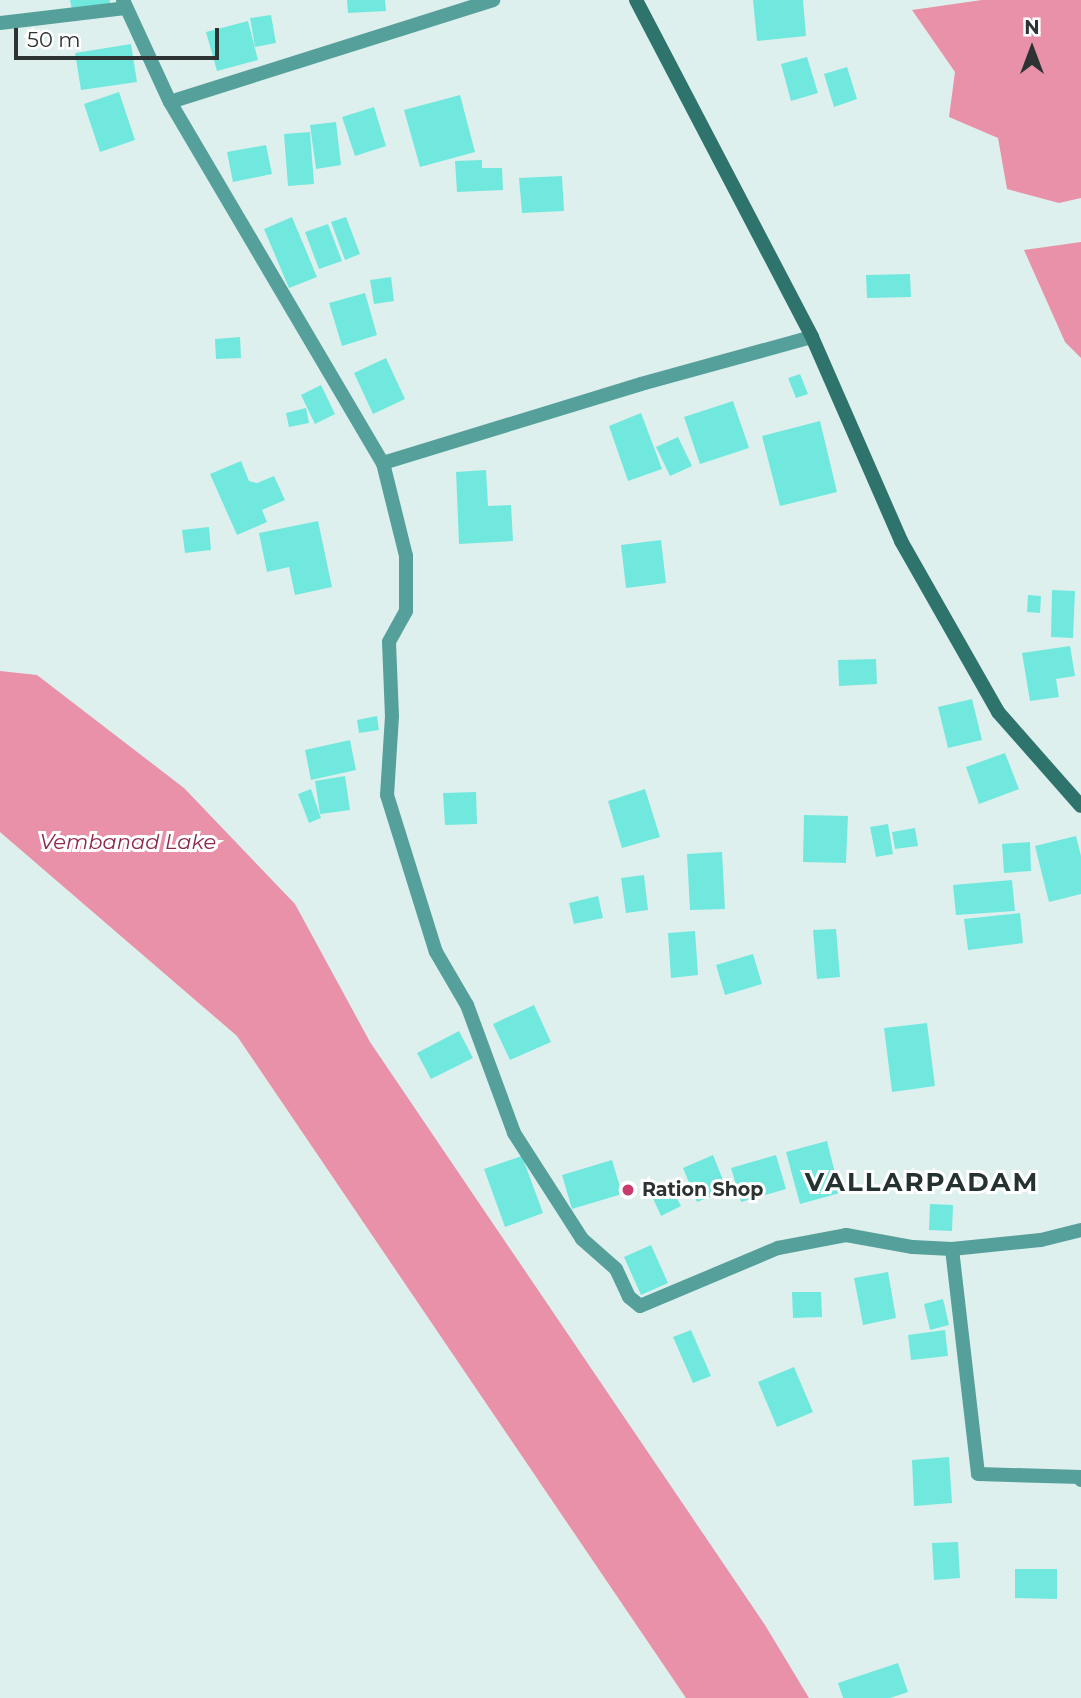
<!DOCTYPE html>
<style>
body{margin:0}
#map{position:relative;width:1081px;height:1698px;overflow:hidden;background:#def0ee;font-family:Montserrat,sans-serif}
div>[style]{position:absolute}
.water>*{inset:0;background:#e891a8}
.building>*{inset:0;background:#71e8de}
.minor>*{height:14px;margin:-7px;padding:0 7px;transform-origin:7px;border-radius:7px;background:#55a09a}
.secondary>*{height:14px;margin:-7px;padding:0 7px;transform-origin:7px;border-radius:7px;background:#2f736d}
.dots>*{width:19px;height:19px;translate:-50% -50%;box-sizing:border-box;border:4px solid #fff;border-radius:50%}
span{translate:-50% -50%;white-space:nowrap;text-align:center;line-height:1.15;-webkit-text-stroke:6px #fff;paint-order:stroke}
.poi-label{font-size:19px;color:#2c3332;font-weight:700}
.left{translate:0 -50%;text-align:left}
.water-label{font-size:21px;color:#8e294d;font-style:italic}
.district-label{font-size:26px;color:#243231;font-weight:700;letter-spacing:2px}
.north{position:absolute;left:997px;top:14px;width:70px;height:70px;-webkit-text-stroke:5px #fff;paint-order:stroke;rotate:0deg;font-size:19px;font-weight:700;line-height:28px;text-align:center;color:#2c3332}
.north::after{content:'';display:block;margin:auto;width:24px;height:32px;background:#2c3332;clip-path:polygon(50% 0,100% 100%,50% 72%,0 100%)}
.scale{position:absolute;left:14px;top:28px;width:205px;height:32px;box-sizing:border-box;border:4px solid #2c3332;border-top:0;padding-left:9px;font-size:21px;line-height:24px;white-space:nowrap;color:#2c3332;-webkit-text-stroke:5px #fff;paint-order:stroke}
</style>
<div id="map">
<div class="water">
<div style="clip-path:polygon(982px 0,1081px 0,1081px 198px,1059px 203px,1007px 189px,998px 138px,949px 117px,955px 72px,912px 10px)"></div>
<div style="clip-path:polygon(1081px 242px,1081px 358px,1065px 342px,1024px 250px)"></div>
<div style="clip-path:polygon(0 671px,37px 675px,184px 788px,295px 904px,370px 1042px,765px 1625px,809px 1698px,686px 1698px,237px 1036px,0 832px)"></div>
</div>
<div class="building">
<div style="clip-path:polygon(70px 0,110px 0,110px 3px,72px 10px)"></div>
<div style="clip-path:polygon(347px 0,385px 0,386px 11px,348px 13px)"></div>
<div style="clip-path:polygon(753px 0,803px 0,806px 36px,757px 41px)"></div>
<div style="clip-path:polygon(271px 15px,276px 43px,255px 47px,250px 18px)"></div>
<div style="clip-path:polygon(248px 21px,258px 60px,217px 71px,206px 32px)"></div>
<div style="clip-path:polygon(131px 44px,137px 82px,81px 90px,75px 53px)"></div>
<div style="clip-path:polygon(807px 57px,818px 93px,791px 101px,781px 64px)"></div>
<div style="clip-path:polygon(847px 67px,857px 99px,834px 107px,824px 74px)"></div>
<div style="clip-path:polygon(119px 92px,135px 140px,100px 152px,84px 104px)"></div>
<div style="clip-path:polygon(460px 95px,475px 152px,420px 167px,404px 110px)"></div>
<div style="clip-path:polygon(374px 107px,386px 146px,355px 156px,342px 117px)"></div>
<div style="clip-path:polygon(336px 122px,341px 165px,316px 169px,310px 125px)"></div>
<div style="clip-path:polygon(310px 132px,314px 184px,288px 186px,284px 134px)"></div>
<div style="clip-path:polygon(266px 145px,272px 174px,233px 182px,227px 152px)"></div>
<div style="clip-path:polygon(482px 160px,482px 168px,502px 168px,503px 190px,457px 192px,455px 161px)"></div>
<div style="clip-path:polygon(562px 176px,564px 211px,522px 213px,519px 178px)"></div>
<div style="clip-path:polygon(292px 217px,317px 277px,289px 288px,264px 229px)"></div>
<div style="clip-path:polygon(346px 217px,360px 254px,345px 260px,331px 222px)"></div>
<div style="clip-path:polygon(328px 224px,342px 261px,319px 269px,305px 232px)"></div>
<div style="clip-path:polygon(910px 274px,911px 297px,867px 298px,866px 275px)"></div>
<div style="clip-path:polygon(391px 277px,394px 301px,374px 304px,370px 280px)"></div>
<div style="clip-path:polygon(365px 293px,377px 335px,342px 346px,329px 303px)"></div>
<div style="clip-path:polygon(240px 337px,241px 358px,216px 359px,215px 339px)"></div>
<div style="clip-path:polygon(386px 358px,405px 399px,373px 414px,354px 373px)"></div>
<div style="clip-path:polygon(800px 374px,808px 394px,796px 398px,788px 378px)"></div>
<div style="clip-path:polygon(321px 385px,335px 414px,315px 424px,301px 395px)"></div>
<div style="clip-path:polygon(733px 401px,749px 448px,700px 464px,684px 417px)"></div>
<div style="clip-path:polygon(306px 408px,309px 423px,289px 427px,286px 413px)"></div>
<div style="clip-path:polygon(641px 413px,662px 469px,628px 481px,609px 426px)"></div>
<div style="clip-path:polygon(820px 421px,837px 492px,780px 506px,762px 436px)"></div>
<div style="clip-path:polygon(678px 437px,692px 466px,670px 476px,656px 447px)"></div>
<div style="clip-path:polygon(241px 461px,249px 481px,257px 483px,274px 476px,285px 500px,262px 510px,267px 522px,237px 535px,210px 474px)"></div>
<div style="clip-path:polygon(486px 470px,488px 506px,511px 505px,513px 541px,459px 544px,456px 472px)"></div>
<div style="clip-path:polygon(318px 521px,332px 587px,295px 595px,289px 567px,267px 572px,259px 533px)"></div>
<div style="clip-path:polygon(209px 527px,211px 550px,185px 553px,182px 530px)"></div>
<div style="clip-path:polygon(661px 540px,666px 583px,626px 588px,621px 545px)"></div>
<div style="clip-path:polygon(1052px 590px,1075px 591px,1073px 638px,1051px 637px)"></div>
<div style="clip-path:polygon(1028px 595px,1041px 596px,1040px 613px,1027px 612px)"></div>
<div style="clip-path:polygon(1070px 646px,1075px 676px,1056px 679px,1059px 697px,1030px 701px,1022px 653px)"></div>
<div style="clip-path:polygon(876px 659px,877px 684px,839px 686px,838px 660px)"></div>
<div style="clip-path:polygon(972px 699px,982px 740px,948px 748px,938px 707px)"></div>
<div style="clip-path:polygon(377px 716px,379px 730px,359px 733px,357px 720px)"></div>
<div style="clip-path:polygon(350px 740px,356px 770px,311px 780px,305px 750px)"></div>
<div style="clip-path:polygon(1005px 753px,1019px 789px,979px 804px,966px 767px)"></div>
<div style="clip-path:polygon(345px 776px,350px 810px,320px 814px,315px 781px)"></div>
<div style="clip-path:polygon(311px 789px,321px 818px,309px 823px,298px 794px)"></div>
<div style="clip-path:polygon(645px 789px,660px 837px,622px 848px,608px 801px)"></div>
<div style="clip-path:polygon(476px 792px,477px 824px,445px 825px,443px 793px)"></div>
<div style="clip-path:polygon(804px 815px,848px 816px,846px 863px,803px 862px)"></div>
<div style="clip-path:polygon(888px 824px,893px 854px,876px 857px,870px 827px)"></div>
<div style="clip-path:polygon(915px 828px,918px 846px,895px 849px,892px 832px)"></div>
<div style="clip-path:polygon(1076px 836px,1081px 856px,1081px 894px,1049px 902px,1035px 846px)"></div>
<div style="clip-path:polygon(1030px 842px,1031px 871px,1004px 873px,1002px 844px)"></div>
<div style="clip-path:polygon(722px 852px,725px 909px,690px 910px,687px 854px)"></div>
<div style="clip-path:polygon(644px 875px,648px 910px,626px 913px,621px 878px)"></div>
<div style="clip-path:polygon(1012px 880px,1015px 911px,956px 915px,953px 885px)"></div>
<div style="clip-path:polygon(598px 896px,603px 918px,574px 924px,569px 903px)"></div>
<div style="clip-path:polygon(1020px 913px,1023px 943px,968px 950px,964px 919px)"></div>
<div style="clip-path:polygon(836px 929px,840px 977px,817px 979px,813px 930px)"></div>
<div style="clip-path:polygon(695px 931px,698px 975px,671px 978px,668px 933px)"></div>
<div style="clip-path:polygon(753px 954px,762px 984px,725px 995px,716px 965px)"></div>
<div style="clip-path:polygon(534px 1005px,551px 1042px,510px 1060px,493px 1024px)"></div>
<div style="clip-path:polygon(927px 1023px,935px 1086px,892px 1092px,884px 1028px)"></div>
<div style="clip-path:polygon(459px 1031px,473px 1058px,431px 1079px,417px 1053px)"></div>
<div style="clip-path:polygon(827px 1141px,840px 1193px,800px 1204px,786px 1152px)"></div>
<div style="clip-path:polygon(713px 1155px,727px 1190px,697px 1202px,683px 1168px)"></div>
<div style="clip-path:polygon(776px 1155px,786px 1189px,741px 1202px,731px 1168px)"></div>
<div style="clip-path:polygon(522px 1156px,543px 1213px,505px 1227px,484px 1169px)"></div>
<div style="clip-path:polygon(612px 1160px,622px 1194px,572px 1209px,562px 1175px)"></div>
<div style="clip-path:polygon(670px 1185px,681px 1206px,661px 1216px,651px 1194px)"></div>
<div style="clip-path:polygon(930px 1204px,953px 1205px,952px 1231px,929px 1230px)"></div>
<div style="clip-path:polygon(651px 1245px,668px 1283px,641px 1295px,624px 1257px)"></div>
<div style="clip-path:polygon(888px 1272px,896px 1318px,863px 1325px,854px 1278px)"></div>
<div style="clip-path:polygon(792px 1292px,821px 1292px,822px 1317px,793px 1318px)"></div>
<div style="clip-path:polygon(943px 1299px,949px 1325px,930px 1330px,924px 1304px)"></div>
<div style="clip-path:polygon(691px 1330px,711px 1376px,693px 1383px,673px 1337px)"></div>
<div style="clip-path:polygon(945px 1330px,948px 1356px,911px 1360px,908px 1335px)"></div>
<div style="clip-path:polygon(794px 1367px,813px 1412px,777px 1427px,758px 1382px)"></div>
<div style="clip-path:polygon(949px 1457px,952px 1503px,914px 1506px,912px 1460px)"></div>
<div style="clip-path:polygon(958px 1542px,960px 1578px,934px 1580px,932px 1543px)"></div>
<div style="clip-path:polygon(1015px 1569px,1057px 1569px,1057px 1599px,1015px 1598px)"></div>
<div style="clip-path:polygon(898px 1663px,908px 1692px,890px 1698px,843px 1698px,838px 1683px)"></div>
</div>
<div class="minor">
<div style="left:123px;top:0;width:112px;rotate:65.3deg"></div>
<div style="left:170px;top:102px;width:419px;rotate:59.5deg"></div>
<div style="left:383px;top:463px;width:96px;rotate:76.1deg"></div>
<div style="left:406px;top:556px;width:55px;rotate:90deg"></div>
<div style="left:406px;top:611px;width:35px;rotate:119deg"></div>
<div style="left:389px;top:642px;width:74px;rotate:87.7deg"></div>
<div style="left:392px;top:716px;width:79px;rotate:93.6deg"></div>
<div style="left:387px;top:795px;width:164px;rotate:72.7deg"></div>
<div style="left:436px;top:952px;width:61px;rotate:59.7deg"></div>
<div style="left:467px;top:1005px;width:136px;rotate:69.8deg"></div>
<div style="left:514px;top:1133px;width:126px;rotate:57.3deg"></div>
<div style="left:582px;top:1239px;width:45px;rotate:41.4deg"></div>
<div style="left:616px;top:1269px;width:31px;rotate:65deg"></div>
<div style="left:629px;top:1297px;width:14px;rotate:39deg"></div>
<div style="left:640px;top:1306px;width:150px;rotate:-22.8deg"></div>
<div style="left:778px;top:1248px;width:69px;rotate:-10.8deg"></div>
<div style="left:846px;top:1235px;width:68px;rotate:10.2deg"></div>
<div style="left:913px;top:1247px;width:39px;rotate:3deg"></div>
<div style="left:952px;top:1249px;width:89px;rotate:-5.8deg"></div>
<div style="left:1041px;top:1240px;width:41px;rotate:-14deg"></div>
<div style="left:0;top:23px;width:126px;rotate:-6.8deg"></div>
<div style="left:170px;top:102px;width:339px;rotate:-17.5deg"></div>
<div style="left:383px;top:463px;width:270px;rotate:-17deg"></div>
<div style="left:641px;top:384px;width:177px;rotate:-15.4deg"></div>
<div style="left:952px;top:1249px;width:226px;rotate:83.4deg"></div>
<div style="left:978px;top:1474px;width:103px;rotate:1.7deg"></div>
<div style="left:1081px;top:1477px;width:3px;rotate:90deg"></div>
</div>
<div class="secondary">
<div style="left:636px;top:0;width:380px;rotate:62.4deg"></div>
<div style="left:812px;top:337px;width:223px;rotate:66.4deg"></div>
<div style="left:901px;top:541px;width:197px;rotate:60.4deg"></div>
<div style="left:998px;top:712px;width:125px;rotate:48.6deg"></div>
</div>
<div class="dots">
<div style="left:628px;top:1190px;background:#c73b6e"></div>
</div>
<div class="poi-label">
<span class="left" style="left:642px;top:1190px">Ration Shop</span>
</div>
<div class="water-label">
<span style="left:128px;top:842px">Vembanad Lake</span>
</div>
<div class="district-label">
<span style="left:922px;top:1183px">VALLARPADAM</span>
</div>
<div class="north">N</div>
<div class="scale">50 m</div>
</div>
